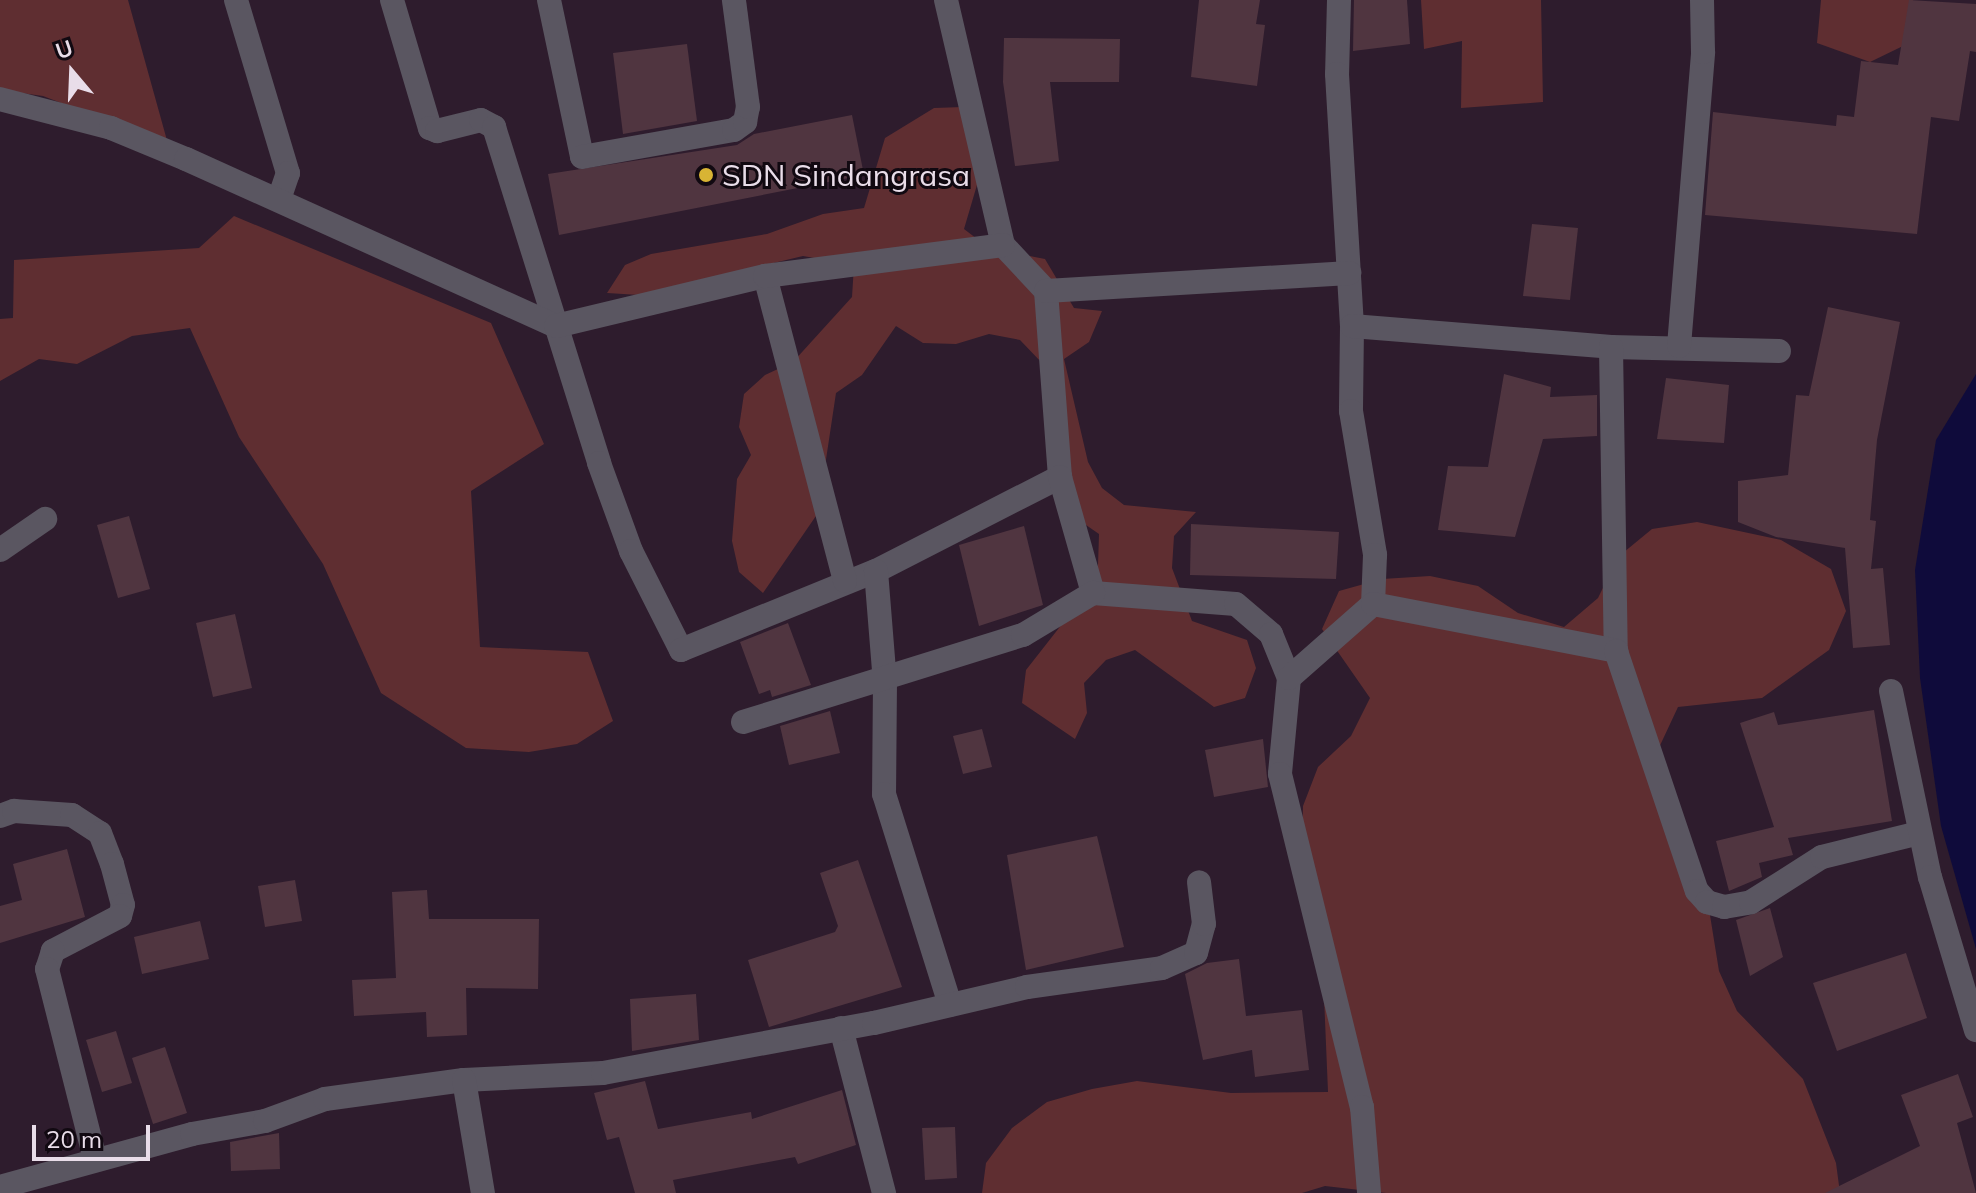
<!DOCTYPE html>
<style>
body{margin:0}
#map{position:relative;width:1976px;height:1193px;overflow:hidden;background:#2e1c2d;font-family:Mulish,sans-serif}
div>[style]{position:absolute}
.green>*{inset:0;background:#5f2e31}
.water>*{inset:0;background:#0f0b3b}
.building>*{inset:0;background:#503540}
.minor>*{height:24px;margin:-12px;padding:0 12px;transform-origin:12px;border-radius:12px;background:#5a5661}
.dots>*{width:22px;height:22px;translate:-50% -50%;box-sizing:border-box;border:4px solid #110911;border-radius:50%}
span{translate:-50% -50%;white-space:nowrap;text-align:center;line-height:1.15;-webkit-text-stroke:6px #110911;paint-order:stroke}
.poi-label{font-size:30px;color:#e9dde9}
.left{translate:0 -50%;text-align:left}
.north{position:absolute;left:32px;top:32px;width:80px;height:80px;-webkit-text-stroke:6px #110911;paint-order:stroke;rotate:341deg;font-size:22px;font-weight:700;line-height:32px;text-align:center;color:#e9dde9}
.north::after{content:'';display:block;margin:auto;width:28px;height:36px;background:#e9dde9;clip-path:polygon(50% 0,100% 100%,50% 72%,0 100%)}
.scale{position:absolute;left:32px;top:1125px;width:118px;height:36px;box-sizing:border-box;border:4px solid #e9dde9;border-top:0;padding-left:10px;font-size:24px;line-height:28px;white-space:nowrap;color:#e9dde9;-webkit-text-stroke:6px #110911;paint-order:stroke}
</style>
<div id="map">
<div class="green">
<div style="clip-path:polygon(0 0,128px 0,168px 144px,43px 96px,0 90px)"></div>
<div style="clip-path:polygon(1421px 0,1541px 0,1543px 102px,1461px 108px,1462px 41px,1424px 49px)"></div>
<div style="clip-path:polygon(1821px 0,1913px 0,1903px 46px,1870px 62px,1817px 43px)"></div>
<div style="clip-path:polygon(963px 107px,982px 168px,964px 229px,989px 248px,1045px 259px,1074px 308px,1102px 311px,1089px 342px,1064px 359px,1088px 462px,1102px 488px,1124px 505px,1196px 512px,1174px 536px,1172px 568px,1192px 621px,1247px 640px,1256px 668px,1245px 698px,1214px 707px,1135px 650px,1106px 660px,1084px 683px,1087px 713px,1075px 739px,1022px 703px,1026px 670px,1084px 596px,1098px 565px,1099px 534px,1073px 516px,1042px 363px,1020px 340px,989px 334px,956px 344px,923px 343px,896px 326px,862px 375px,836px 393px,818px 513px,763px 593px,739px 572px,732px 541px,737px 479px,751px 455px,739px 427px,744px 394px,765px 375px,793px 362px,852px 297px,854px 265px,803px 256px,639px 295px,607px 293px,625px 265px,651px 254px,767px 234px,823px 214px,864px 208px,885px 138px,934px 108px)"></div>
<div style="clip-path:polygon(234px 216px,491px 323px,544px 444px,471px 491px,480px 647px,588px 652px,613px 721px,577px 744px,529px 752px,466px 748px,381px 693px,323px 564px,239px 437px,190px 328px,132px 336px,77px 364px,39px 359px,0 381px,0 319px,13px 318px,14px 260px,199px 248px)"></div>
<div style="clip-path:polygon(1697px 522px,1781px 540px,1831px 569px,1846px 611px,1829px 650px,1762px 698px,1678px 707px,1656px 754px,1704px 878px,1719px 971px,1737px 1011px,1803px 1079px,1836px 1163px,1840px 1193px,1386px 1193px,1325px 1186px,1302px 1193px,982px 1193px,986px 1163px,1012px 1128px,1047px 1102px,1092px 1089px,1137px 1081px,1231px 1093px,1328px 1092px,1321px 925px,1302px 848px,1303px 806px,1318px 767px,1351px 736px,1370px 698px,1322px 629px,1339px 591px,1382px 579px,1430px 576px,1478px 586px,1518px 613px,1564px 627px,1598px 598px,1618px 557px,1652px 529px)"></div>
</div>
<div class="water">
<div style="clip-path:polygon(1976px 374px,1976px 949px,1941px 826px,1920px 678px,1915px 570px,1936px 440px)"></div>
</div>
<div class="building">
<div style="clip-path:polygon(1199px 0,1260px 0,1256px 24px,1265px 25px,1257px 86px,1191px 77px)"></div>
<div style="clip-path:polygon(1354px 0,1407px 0,1410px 44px,1353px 51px)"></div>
<div style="clip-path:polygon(1909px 0,1976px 4px,1976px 52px,1970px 51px,1959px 121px,1931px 117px,1917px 234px,1705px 215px,1713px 112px,1836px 126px,1837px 115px,1854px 117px,1861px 61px,1898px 65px)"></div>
<div style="clip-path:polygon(1004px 38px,1120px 39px,1119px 82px,1050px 82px,1059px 161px,1015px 166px,1003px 82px)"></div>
<div style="clip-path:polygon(687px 44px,697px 121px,623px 134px,613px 53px)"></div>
<div style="clip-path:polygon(852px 115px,864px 175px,559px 235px,548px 174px,737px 145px,754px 134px)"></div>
<div style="clip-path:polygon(1532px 224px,1578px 228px,1570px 300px,1523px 296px)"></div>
<div style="clip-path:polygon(1828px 307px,1900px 322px,1877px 440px,1870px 520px,1876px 521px,1871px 569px,1883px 568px,1890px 645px,1853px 648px,1845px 548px,1776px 537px,1738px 522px,1738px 481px,1788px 475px,1796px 395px,1809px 396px)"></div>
<div style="clip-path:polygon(1504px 374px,1551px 387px,1550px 397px,1597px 395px,1597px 436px,1543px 439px,1515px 537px,1438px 530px,1448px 466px,1488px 467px)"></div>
<div style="clip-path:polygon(1666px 378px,1729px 385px,1724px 443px,1657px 439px)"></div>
<div style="clip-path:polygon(129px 516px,150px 589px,118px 598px,97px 525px)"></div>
<div style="clip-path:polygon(1191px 524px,1339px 532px,1336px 579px,1190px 575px)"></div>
<div style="clip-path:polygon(1024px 526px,1043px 605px,979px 626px,959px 545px)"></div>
<div style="clip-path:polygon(235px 614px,252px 688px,213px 697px,196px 623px)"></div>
<div style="clip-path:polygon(788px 623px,811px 685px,772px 697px,770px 690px,759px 694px,740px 642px)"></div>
<div style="clip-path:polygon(1874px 710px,1892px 821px,1788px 838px,1793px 855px,1759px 863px,1762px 877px,1729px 891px,1716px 841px,1774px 827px,1740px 723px,1774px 712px,1778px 725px)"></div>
<div style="clip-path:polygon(830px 711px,840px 753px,789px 765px,780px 726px)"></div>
<div style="clip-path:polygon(982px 729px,992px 767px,963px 774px,953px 736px)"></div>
<div style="clip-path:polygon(1263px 739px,1268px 787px,1214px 797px,1205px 750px)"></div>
<div style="clip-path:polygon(1097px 836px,1124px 947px,1026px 970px,1007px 855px)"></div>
<div style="clip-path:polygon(67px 849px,85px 917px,0 943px,0 906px,22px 900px,13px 864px)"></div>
<div style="clip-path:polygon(858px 860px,902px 987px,769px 1027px,748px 960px,835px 932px,838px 926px,820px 873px)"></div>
<div style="clip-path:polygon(295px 880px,302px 921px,265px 927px,258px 886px)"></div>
<div style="clip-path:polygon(427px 890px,429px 919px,539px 919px,538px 989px,466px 988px,467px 1035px,427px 1037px,426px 1012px,354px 1016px,352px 980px,396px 978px,392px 892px)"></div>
<div style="clip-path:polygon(1770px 908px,1783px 957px,1750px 976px,1736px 920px)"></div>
<div style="clip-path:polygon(200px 921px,209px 959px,142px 974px,134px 937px)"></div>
<div style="clip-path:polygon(1906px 953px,1927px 1018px,1837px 1051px,1813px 983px)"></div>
<div style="clip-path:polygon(1239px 959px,1246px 1016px,1302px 1010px,1309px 1070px,1255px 1077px,1252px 1050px,1203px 1060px,1185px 974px,1207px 963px)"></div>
<div style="clip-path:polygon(696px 994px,699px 1040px,632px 1051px,630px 999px)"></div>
<div style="clip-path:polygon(116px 1031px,132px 1083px,102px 1092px,86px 1040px)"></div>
<div style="clip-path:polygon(165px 1047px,187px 1113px,153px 1124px,132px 1058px)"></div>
<div style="clip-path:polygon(1958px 1074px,1973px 1117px,1957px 1123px,1976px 1193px,1825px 1193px,1920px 1146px,1901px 1095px)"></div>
<div style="clip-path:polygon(645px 1081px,658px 1129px,751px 1112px,752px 1119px,842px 1090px,856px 1145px,798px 1164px,795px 1157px,673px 1180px,676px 1193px,635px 1193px,619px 1137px,607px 1140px,594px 1093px)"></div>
<div style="clip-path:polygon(955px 1127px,957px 1178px,925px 1180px,922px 1128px)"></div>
<div style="clip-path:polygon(279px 1133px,280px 1169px,231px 1171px,230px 1142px)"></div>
</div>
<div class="minor">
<div style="left:236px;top:0;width:181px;rotate:73.3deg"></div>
<div style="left:288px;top:173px;width:28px;rotate:109deg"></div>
<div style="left:392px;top:0;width:134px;rotate:73.5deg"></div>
<div style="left:430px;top:128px;width:8px;rotate:23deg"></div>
<div style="left:437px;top:131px;width:45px;rotate:-14deg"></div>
<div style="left:481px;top:120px;width:15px;rotate:28deg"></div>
<div style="left:494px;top:127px;width:352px;rotate:72.6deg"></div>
<div style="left:599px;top:463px;width:94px;rotate:70deg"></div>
<div style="left:631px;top:551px;width:111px;rotate:63.2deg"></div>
<div style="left:681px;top:650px;width:210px;rotate:-22.1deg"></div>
<div style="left:876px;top:571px;width:207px;rotate:-27.1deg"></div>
<div style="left:549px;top:0;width:160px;rotate:78.1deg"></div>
<div style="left:582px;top:157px;width:154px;rotate:-10.1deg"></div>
<div style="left:734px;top:130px;width:14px;rotate:-36deg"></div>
<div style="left:745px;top:122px;width:15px;rotate:-79deg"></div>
<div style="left:748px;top:107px;width:108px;rotate:-97.5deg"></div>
<div style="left:946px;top:0;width:252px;rotate:76.9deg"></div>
<div style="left:1003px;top:245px;width:63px;rotate:46.9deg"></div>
<div style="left:1046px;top:291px;width:187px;rotate:85.7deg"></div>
<div style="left:1060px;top:477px;width:121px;rotate:74.1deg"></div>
<div style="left:1093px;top:593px;width:143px;rotate:4.4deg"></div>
<div style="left:1236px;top:604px;width:46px;rotate:40.6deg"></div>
<div style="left:1271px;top:634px;width:48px;rotate:67.8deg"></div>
<div style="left:1289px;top:678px;width:96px;rotate:95.4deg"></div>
<div style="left:1280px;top:774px;width:343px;rotate:76.2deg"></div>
<div style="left:1362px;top:1107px;width:86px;rotate:85.3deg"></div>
<div style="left:1339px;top:0;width:74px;rotate:91.5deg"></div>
<div style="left:1337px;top:74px;width:252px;rotate:86.6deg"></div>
<div style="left:1352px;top:326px;width:85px;rotate:90.7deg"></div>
<div style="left:1351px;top:411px;width:146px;rotate:80.5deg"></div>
<div style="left:1375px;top:555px;width:49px;rotate:92.3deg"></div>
<div style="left:0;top:99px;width:115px;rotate:14.6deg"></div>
<div style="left:111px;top:128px;width:81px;rotate:22.5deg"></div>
<div style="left:186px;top:159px;width:406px;rotate:24.3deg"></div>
<div style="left:765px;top:276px;width:315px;rotate:75.3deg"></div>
<div style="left:1046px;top:291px;width:304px;rotate:-3.4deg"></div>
<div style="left:556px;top:326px;width:215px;rotate:-13.5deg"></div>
<div style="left:765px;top:276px;width:240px;rotate:-7.4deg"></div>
<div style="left:1352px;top:326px;width:260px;rotate:4.6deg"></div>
<div style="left:1611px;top:347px;width:168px;rotate:1.4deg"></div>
<div style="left:1679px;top:346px;width:295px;rotate:-85.3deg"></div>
<div style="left:1703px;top:52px;width:52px;rotate:-91.1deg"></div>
<div style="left:1611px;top:347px;width:304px;rotate:89.1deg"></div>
<div style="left:0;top:550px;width:55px;rotate:-34.6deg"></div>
<div style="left:876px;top:571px;width:111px;rotate:85.4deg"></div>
<div style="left:885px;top:682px;width:112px;rotate:90.5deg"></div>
<div style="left:884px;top:794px;width:221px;rotate:72.6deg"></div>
<div style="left:1289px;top:678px;width:112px;rotate:-41.4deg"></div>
<div style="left:1373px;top:604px;width:248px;rotate:10.9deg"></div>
<div style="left:1616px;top:651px;width:253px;rotate:71.4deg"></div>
<div style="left:1697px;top:891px;width:15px;rotate:48deg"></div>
<div style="left:1707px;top:902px;width:18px;rotate:16deg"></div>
<div style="left:1724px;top:907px;width:27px;rotate:-10deg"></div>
<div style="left:1751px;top:902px;width:84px;rotate:-32.4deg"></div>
<div style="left:1822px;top:857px;width:100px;rotate:-13.9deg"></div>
<div style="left:1891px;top:691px;width:190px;rotate:78.2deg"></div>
<div style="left:1930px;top:877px;width:160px;rotate:73.3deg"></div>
<div style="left:743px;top:722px;width:293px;rotate:-17.3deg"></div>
<div style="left:1023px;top:635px;width:82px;rotate:-31deg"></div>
<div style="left:0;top:816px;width:15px;rotate:-20deg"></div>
<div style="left:14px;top:811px;width:58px;rotate:3.9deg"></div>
<div style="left:72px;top:815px;width:33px;rotate:33deg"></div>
<div style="left:100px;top:833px;width:33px;rotate:69deg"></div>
<div style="left:112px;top:864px;width:42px;rotate:75deg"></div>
<div style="left:123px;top:905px;width:11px;rotate:105deg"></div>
<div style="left:120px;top:916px;width:76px;rotate:152.4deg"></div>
<div style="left:53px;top:951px;width:19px;rotate:108deg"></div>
<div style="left:47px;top:969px;width:196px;rotate:75.8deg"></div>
<div style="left:841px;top:1028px;width:171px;rotate:75.4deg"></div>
<div style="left:464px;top:1080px;width:139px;rotate:-2.9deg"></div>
<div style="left:603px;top:1073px;width:276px;rotate:-10.5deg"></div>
<div style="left:874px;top:1023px;width:157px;rotate:-13.2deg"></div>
<div style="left:1027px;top:987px;width:136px;rotate:-8deg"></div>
<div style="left:1162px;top:968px;width:37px;rotate:-24deg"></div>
<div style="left:1196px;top:953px;width:30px;rotate:-75deg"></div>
<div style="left:1204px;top:924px;width:42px;rotate:-96.8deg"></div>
<div style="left:0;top:1187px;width:199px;rotate:-15.4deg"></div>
<div style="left:192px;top:1134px;width:74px;rotate:-10.1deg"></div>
<div style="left:265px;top:1121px;width:64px;rotate:-20.1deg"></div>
<div style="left:325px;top:1099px;width:140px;rotate:-7.8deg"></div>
<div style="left:464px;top:1080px;width:115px;rotate:80.5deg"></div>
</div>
<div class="dots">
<div style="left:706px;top:175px;background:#d8b434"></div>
</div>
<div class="poi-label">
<span class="left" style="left:722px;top:175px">SDN Sindangrasa</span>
</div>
<div class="north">U</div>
<div class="scale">20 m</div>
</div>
